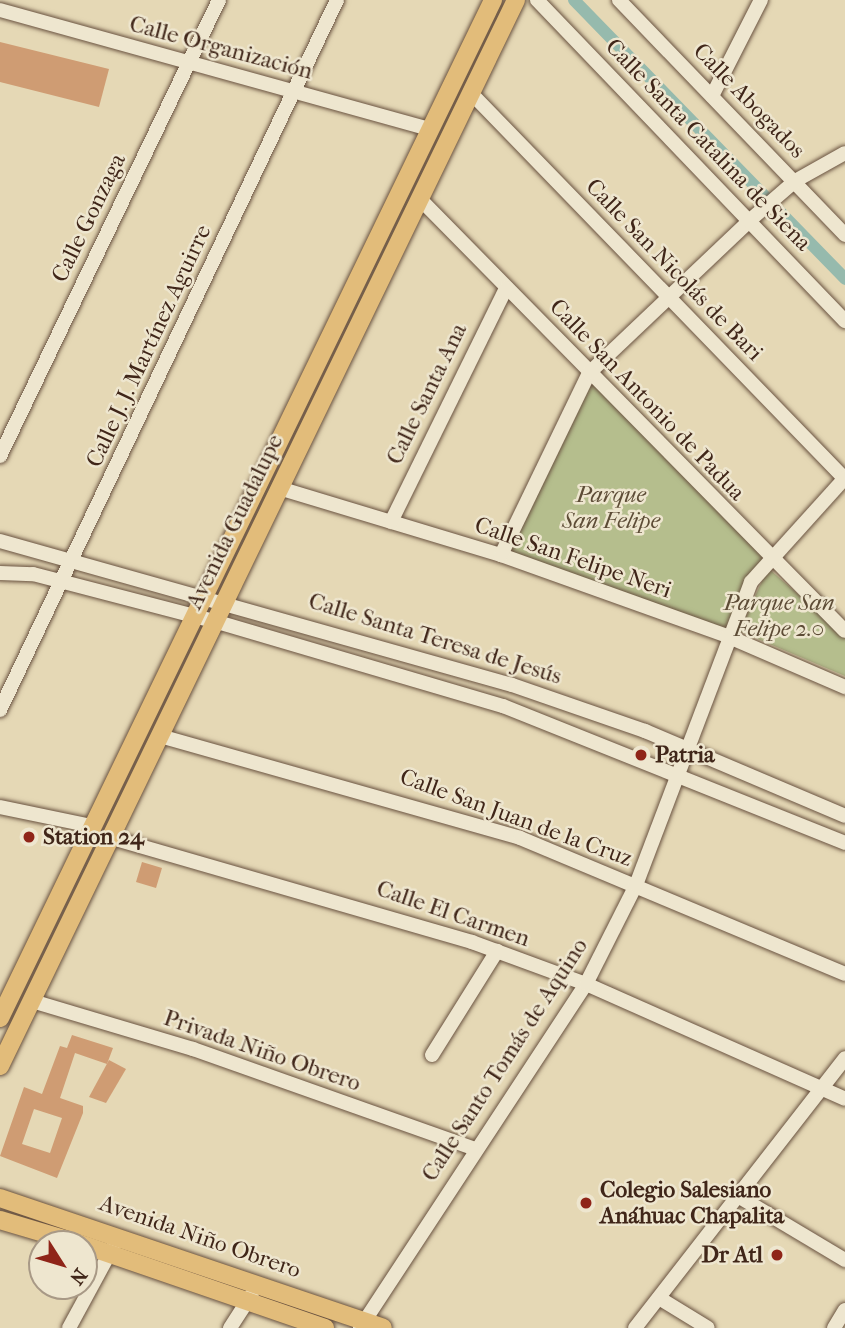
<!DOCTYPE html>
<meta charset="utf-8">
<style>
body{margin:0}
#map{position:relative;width:845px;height:1328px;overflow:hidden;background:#e5d8b5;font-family:"IM FELL French Canon",serif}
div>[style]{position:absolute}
.green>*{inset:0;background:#b5be8d}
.canal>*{height:12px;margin:-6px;padding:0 6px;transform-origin:6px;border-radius:6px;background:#96baad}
.building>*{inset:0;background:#cf9c73}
.roads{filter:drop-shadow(0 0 2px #695240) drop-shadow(0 0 2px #695240)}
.minor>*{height:14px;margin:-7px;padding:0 7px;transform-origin:7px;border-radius:7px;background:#eee6cf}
.major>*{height:18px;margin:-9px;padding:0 9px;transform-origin:9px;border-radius:9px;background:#e2bc7a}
.dots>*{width:19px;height:19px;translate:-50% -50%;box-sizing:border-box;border:4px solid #eee6cf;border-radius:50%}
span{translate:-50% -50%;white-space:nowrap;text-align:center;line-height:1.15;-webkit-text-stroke:5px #eee6cf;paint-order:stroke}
.street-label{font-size:23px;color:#402619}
.park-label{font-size:23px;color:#5d4c36;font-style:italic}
.poi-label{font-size:23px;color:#402619;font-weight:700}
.left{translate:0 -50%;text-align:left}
.right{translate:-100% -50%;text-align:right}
.north{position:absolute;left:28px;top:1230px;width:70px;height:70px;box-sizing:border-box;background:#eee6cf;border:2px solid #a89986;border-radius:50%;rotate:127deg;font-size:19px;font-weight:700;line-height:28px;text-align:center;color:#402619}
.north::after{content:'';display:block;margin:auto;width:24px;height:32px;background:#8f2418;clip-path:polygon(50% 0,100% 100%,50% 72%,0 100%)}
</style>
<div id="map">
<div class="green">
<div style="clip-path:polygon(590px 376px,765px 560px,725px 631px,507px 552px)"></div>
<div style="clip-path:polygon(768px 568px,845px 635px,845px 676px,739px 631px)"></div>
</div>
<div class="canal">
<div style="left:574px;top:0;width:389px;rotate:45.8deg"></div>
</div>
<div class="building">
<div style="clip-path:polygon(0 42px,109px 69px,99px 107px,0 82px)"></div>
<div style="clip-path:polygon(142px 862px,162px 868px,156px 888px,136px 882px)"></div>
<div style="clip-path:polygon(evenodd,72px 1035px,113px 1048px,107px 1064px,75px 1053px,60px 1098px,83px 1106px,83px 1113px,57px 1178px,0 1156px,24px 1087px,42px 1094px,60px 1046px,67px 1048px,72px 1035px,34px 1109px,62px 1118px,50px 1153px,22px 1144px,34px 1109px)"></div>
<div style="clip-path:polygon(109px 1060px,126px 1069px,106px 1103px,89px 1097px)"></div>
</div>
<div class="roads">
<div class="minor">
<div style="left:537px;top:0;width:445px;rotate:46.2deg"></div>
<div style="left:619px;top:0;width:326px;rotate:46.1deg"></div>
<div style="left:0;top:10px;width:446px;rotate:15.5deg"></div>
<div style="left:470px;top:92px;width:539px;rotate:45.9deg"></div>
<div style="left:712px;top:96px;width:108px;rotate:-63deg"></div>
<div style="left:419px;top:198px;width:607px;rotate:45.47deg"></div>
<div style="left:0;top:456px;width:506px;rotate:-64.35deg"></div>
<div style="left:279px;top:488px;width:232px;rotate:16.8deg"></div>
<div style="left:501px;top:555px;width:240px;rotate:19.7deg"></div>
<div style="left:727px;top:636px;width:129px;rotate:23.4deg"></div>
<div style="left:391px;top:522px;width:261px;rotate:-63.8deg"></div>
<div style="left:0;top:541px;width:532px;rotate:15.71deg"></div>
<div style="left:512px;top:685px;width:141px;rotate:19.1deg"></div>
<div style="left:645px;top:731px;width:217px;rotate:23deg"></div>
<div style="left:501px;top:555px;width:202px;rotate:-64.2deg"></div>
<div style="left:589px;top:373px;width:221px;rotate:-43.5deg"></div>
<div style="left:749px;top:221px;width:61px;rotate:-41deg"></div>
<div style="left:795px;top:181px;width:57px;rotate:-29.2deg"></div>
<div style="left:0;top:573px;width:33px;rotate:2deg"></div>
<div style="left:33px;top:574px;width:187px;rotate:14.6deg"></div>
<div style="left:214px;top:621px;width:301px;rotate:16.4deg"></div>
<div style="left:503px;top:706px;width:368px;rotate:21.8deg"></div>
<div style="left:0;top:710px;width:786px;rotate:-64.61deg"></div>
<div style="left:160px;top:736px;width:374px;rotate:15.8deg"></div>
<div style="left:520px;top:838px;width:352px;rotate:22.7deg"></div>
<div style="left:0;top:807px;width:94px;rotate:11.7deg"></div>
<div style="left:112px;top:838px;width:375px;rotate:16.1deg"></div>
<div style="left:472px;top:942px;width:121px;rotate:20.2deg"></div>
<div style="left:586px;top:984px;width:283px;rotate:23.9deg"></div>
<div style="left:32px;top:1001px;width:168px;rotate:16.6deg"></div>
<div style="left:193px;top:1049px;width:300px;rotate:19.5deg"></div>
<div style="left:432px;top:1055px;width:123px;rotate:-58deg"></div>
<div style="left:738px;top:1196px;width:125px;rotate:30.9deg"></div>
<div style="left:659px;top:1298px;width:57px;rotate:31.5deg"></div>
<div style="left:69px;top:1328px;width:94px;rotate:-61.5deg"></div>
<div style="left:230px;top:1328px;width:40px;rotate:-57.1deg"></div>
<div style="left:360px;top:1328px;width:412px;rotate:-56.7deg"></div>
<div style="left:586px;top:984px;width:111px;rotate:-63.2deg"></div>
<div style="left:636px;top:885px;width:324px;rotate:-69.2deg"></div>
<div style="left:751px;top:582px;width:140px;rotate:-47.9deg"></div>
<div style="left:635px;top:1328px;width:342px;rotate:-52.1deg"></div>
<div style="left:834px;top:1328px;width:21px;rotate:-59deg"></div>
</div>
<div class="major">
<div style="left:0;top:1018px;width:1131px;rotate:-64.16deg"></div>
<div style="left:0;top:1066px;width:1184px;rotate:-64.17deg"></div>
<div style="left:0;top:1198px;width:404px;rotate:18.7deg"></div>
<div style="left:0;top:1220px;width:84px;rotate:16.5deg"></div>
<div style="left:84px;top:1245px;width:255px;rotate:19deg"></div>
</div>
</div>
<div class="dots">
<div style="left:641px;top:755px;background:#8f2418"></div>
<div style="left:29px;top:837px;background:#8f2418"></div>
<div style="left:586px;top:1203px;background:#8f2418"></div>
<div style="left:777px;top:1255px;background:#8f2418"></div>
</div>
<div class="street-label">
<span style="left:221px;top:48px;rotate:15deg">Calle Organización</span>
<span style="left:749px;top:101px;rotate:46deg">Calle Abogados</span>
<span style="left:708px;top:145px;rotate:46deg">Calle Santa Catalina de Siena</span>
<span style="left:89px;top:218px;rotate:-64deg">Calle Gonzaga</span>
<span style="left:674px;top:270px;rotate:46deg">Calle San Nicolás de Bari</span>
<span style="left:149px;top:346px;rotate:-65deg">Calle J. J. Martínez Aguirre</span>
<span style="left:427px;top:394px;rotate:-64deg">Calle Santa Ana</span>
<span style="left:647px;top:400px;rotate:46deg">Calle San Antonio de Padua</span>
<span style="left:235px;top:522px;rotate:-64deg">Avenida Guadalupe</span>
<span style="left:573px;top:558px;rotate:19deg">Calle San Felipe Neri</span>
<span style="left:435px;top:639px;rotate:17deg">Calle Santa Teresa de Jesús</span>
<span style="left:516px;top:818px;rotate:20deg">Calle San Juan de la Cruz</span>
<span style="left:453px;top:914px;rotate:19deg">Calle El Carmen</span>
<span style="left:262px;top:1051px;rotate:19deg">Privada Niño Obrero</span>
<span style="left:505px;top:1060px;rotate:-57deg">Calle Santo Tomás de Aquino</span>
<span style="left:200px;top:1237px;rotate:19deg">Avenida Niño Obrero</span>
</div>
<div class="park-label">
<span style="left:611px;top:508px">Parque<br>San Felipe</span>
<span style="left:779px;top:616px">Parque San<br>Felipe 2.0</span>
</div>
<div class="poi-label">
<span class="left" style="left:655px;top:755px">Patria</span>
<span class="left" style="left:43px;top:837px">Station 24</span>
<span class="left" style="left:600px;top:1203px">Colegio Salesiano<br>Anáhuac Chapalita</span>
<span class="right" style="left:763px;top:1255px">Dr Atl</span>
</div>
<div class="north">N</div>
</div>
